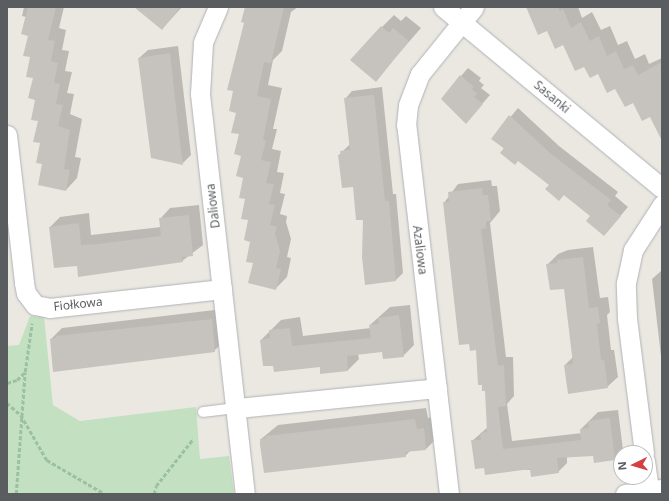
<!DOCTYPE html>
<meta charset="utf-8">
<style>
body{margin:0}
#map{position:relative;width:669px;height:501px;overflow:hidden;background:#ebe8e2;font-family:"Noto Sans",sans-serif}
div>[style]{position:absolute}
.green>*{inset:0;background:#c3e0c1}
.shadow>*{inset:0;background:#0003}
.building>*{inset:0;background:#c6c3be}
.path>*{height:2.5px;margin-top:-1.25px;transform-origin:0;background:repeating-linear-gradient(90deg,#9bc0a2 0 4px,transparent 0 6px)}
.roads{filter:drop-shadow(0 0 1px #afb2b5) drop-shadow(0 0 1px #afb2b5)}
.lane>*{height:10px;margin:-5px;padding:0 5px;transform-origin:5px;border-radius:5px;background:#fff}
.street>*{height:19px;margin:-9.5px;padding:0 9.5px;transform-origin:9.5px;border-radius:9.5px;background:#fff}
span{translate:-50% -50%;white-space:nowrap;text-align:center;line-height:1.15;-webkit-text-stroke:3.5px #fff;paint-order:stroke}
.street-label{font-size:12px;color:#5a5d60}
.frame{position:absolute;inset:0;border:8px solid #5a5d60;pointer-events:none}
.north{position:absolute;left:613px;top:445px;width:40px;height:40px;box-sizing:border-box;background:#fff;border:1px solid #bdbebf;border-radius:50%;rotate:265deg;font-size:11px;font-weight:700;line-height:16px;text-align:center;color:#5a5d60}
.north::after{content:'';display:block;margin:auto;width:14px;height:18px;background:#d24042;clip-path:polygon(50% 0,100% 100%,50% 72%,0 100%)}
</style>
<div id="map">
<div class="green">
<div style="clip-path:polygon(30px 316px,44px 317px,53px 405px,80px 421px,196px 407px,200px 459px,229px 456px,234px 494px,7px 494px,7px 346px,19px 345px)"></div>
</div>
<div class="shadow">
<div style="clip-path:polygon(24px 7px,73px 7px,64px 7px,59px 28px,66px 30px,62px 50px,69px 51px,65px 71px,72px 72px,67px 93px,74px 94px,70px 114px,82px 119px,75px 157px,81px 158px,77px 178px,66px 190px,43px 163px,26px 17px,22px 16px)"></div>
<div style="clip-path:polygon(142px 7px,182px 7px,162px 29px)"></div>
<div style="clip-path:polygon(251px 7px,298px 7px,291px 12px,282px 51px,273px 60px,268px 85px,282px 88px,273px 129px,277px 129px,272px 149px,281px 151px,277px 172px,284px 173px,280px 193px,285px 194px,280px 214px,287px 216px,286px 222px,291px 239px,287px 257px,291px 258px,287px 277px,276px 288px,254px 263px,237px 112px)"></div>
<div style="clip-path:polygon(530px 7px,578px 7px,582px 18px,592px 12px,601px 30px,610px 26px,618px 45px,627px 41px,635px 59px,645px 54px,649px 64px,662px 58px,662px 134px,651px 115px,598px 73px,585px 66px,548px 29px)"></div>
<div style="clip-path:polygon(394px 15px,401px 21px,406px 16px,421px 28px,375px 81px,382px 27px)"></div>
<div style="clip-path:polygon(178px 46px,191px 155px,183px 163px,139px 58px,148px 50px)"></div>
<div style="clip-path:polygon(468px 68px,481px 78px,479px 81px,484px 85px,481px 88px,490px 95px,466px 122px,461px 76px)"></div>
<div style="clip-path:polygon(382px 87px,393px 194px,396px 194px,403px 273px,395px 281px,364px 219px,354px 186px,339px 155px,351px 143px,345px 99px,352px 91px)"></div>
<div style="clip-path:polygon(518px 108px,559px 146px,618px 192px,615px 196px,628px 207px,604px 235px,591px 216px,492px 139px)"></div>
<div style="clip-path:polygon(491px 180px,492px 186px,497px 186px,500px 211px,490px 223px,506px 357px,513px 357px,514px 396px,507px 404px,512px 441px,582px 433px,581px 429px,598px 412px,618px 410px,623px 450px,614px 459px,594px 455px,567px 457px,567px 463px,558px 472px,485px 467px,472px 441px,488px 427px,486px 390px,444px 203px,458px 184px)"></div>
<div style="clip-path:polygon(199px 205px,203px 245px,182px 261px,78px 265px,50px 227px,60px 217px,89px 213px,91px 235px,161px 227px,160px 219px,170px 208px)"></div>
<div style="clip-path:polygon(593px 247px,600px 298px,608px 297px,610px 312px,607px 315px,611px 350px,614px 350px,618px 377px,607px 387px,565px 365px,573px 357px,565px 287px,547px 265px,558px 254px,568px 250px)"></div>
<div style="clip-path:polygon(662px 260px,662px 365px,652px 279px,661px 271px)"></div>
<div style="clip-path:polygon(410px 305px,414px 345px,403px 356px,383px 351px,358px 354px,359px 359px,348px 370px,321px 366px,274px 364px,261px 340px,281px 320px,300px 317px,303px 336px,371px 328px,370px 325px,390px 307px)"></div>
<div style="clip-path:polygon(223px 309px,225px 340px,214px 351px,51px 339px,62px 328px)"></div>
<div style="clip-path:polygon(426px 408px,428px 418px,434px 417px,437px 438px,426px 449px,410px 451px,405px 456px,261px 439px,278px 425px)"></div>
</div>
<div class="building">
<div style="clip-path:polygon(28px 7px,56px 7px,48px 40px,55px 41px,51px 61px,58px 63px,54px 83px,60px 84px,56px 104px,63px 105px,58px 126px,70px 130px,64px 169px,70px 170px,66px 191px,38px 185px,42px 164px,36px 163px,40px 143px,33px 142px,38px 121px,31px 120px,35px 100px,28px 98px,33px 78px,26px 77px,30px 57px,23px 56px,28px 36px,21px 34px)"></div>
<div style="clip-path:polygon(134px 7px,180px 7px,162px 30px)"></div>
<div style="clip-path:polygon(245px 7px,284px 7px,271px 63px,264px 62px,257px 96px,271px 99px,263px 140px,266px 141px,261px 160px,271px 162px,266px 183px,274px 184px,269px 204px,275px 205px,270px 225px,277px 227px,275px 233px,280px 251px,276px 268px,281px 269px,276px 290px,248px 283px,253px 263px,246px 262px,250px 242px,244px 240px,248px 220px,241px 219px,245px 199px,239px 198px,243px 178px,236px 176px,241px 156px,234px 154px,239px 134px,231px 133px,236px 113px,229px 111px,233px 91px,227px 90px,244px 23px,241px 22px)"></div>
<div style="clip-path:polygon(526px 7px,558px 7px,560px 11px,563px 9px,571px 28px,581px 22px,590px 41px,599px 36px,607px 56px,616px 51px,624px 69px,633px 65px,638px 75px,662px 62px,662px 141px,650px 117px,642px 121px,633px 103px,625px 107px,615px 89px,607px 93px,598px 74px,590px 78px,584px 67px,575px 71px,563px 45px,555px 49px,547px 31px,538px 35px)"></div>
<div style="clip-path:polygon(381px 26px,389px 33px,393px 28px,409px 41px,376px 82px,350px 60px)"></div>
<div style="clip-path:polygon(170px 53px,180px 143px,183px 165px,151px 158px,138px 58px)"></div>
<div style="clip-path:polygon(460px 75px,474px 87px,472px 89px,477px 94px,474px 97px,483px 104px,466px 124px,441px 99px)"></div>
<div style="clip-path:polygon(374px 95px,385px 201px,389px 201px,396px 281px,365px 285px,362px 257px,363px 220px,356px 220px,353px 187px,342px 188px,338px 155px,341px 155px,340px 151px,350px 150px,344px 98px)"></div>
<div style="clip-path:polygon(509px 115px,551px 154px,611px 200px,607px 205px,621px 216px,604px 236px,586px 221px,590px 216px,564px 195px,559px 201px,545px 189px,549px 185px,518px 161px,515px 165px,500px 153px,504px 148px,491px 139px)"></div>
<div style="clip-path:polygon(482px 188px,483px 195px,488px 195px,491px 221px,486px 221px,486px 228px,481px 229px,498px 366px,504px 365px,506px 406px,498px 407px,503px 449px,581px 440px,580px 429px,589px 428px,588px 421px,610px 418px,615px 460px,594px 463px,593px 456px,557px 458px,559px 473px,531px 477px,530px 469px,485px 475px,484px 468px,475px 469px,471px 440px,481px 440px,480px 433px,487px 432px,485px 391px,482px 391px,482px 385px,478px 385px,476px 350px,470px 351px,469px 344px,459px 345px,443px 202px,449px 202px,448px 192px)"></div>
<div style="clip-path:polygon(189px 215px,193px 256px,182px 257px,183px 262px,78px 277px,77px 266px,54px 268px,49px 227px,79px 223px,81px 245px,98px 244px,161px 236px,159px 218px)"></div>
<div style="clip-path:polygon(583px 257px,589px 308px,598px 307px,600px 323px,597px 324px,601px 360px,604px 360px,608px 388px,568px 394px,564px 365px,573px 364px,564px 289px,550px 290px,546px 264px,557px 263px,557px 260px)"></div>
<div style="clip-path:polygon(399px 315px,404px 357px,383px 359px,382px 352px,347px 356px,348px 371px,320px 374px,320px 367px,274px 372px,273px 366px,263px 366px,260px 340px,270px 338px,269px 330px,290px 328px,292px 346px,371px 338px,369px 325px,379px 324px,378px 318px)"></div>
<div style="clip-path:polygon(212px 319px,215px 352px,53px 372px,50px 339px,56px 338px,56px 336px)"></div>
<div style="clip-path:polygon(415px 419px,417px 429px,424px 428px,426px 450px,405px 452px,406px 457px,264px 473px,260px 445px,260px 439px,266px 438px,266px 436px)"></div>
</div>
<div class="path">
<div style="left:7px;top:383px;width:10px;rotate:-17deg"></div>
<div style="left:17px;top:380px;width:11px;rotate:-45deg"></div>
<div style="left:7px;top:403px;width:18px;rotate:41deg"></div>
<div style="left:21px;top:415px;width:52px;rotate:60deg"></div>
<div style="left:47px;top:460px;width:67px;rotate:30.4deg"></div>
<div style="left:16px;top:494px;width:122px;rotate:-85.8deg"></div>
<div style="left:25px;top:372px;width:49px;rotate:-81.9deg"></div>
<div style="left:154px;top:494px;width:8px;rotate:-76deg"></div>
<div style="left:156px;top:486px;width:60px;rotate:-51.8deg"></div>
</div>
<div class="roads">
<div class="lane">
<div style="left:203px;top:412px;width:34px;rotate:-7deg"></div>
</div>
<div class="street">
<div style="left:218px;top:7px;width:39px;rotate:113deg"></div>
<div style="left:203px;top:43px;width:51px;rotate:93.4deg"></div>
<div style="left:200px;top:94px;width:403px;rotate:83.6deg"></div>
<div style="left:443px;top:7px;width:284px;rotate:39.6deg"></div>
<div style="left:7px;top:135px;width:149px;rotate:83.4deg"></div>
<div style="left:24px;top:283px;width:10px;rotate:79deg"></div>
<div style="left:26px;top:293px;width:15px;rotate:53deg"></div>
<div style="left:35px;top:305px;width:15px;rotate:11deg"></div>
<div style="left:50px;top:308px;width:173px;rotate:-6.3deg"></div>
<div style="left:237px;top:408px;width:201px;rotate:-5.7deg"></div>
<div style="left:644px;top:453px;width:135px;rotate:-97.2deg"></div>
<div style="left:627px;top:319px;width:36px;rotate:-92deg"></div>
<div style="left:626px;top:283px;width:34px;rotate:-78deg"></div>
<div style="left:633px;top:250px;width:54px;rotate:-57.2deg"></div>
<div style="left:645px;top:461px;width:30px;rotate:82deg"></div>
<div style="left:449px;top:494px;width:371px;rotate:-96.6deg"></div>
<div style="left:406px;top:125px;width:20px;rotate:-84deg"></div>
<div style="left:408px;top:105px;width:33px;rotate:-69deg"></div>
<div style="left:420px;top:74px;width:86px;rotate:-51.1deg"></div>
<div style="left:625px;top:494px;width:37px;rotate:-8deg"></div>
</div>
</div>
<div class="street-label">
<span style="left:552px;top:97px;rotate:40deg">Sasanki</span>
<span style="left:213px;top:206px;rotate:-97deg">Daliowa</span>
<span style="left:420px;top:250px;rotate:83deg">Azaliowa</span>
<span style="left:78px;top:304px;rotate:-6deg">Fiołkowa</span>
</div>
<div class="frame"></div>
<div class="north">N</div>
</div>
